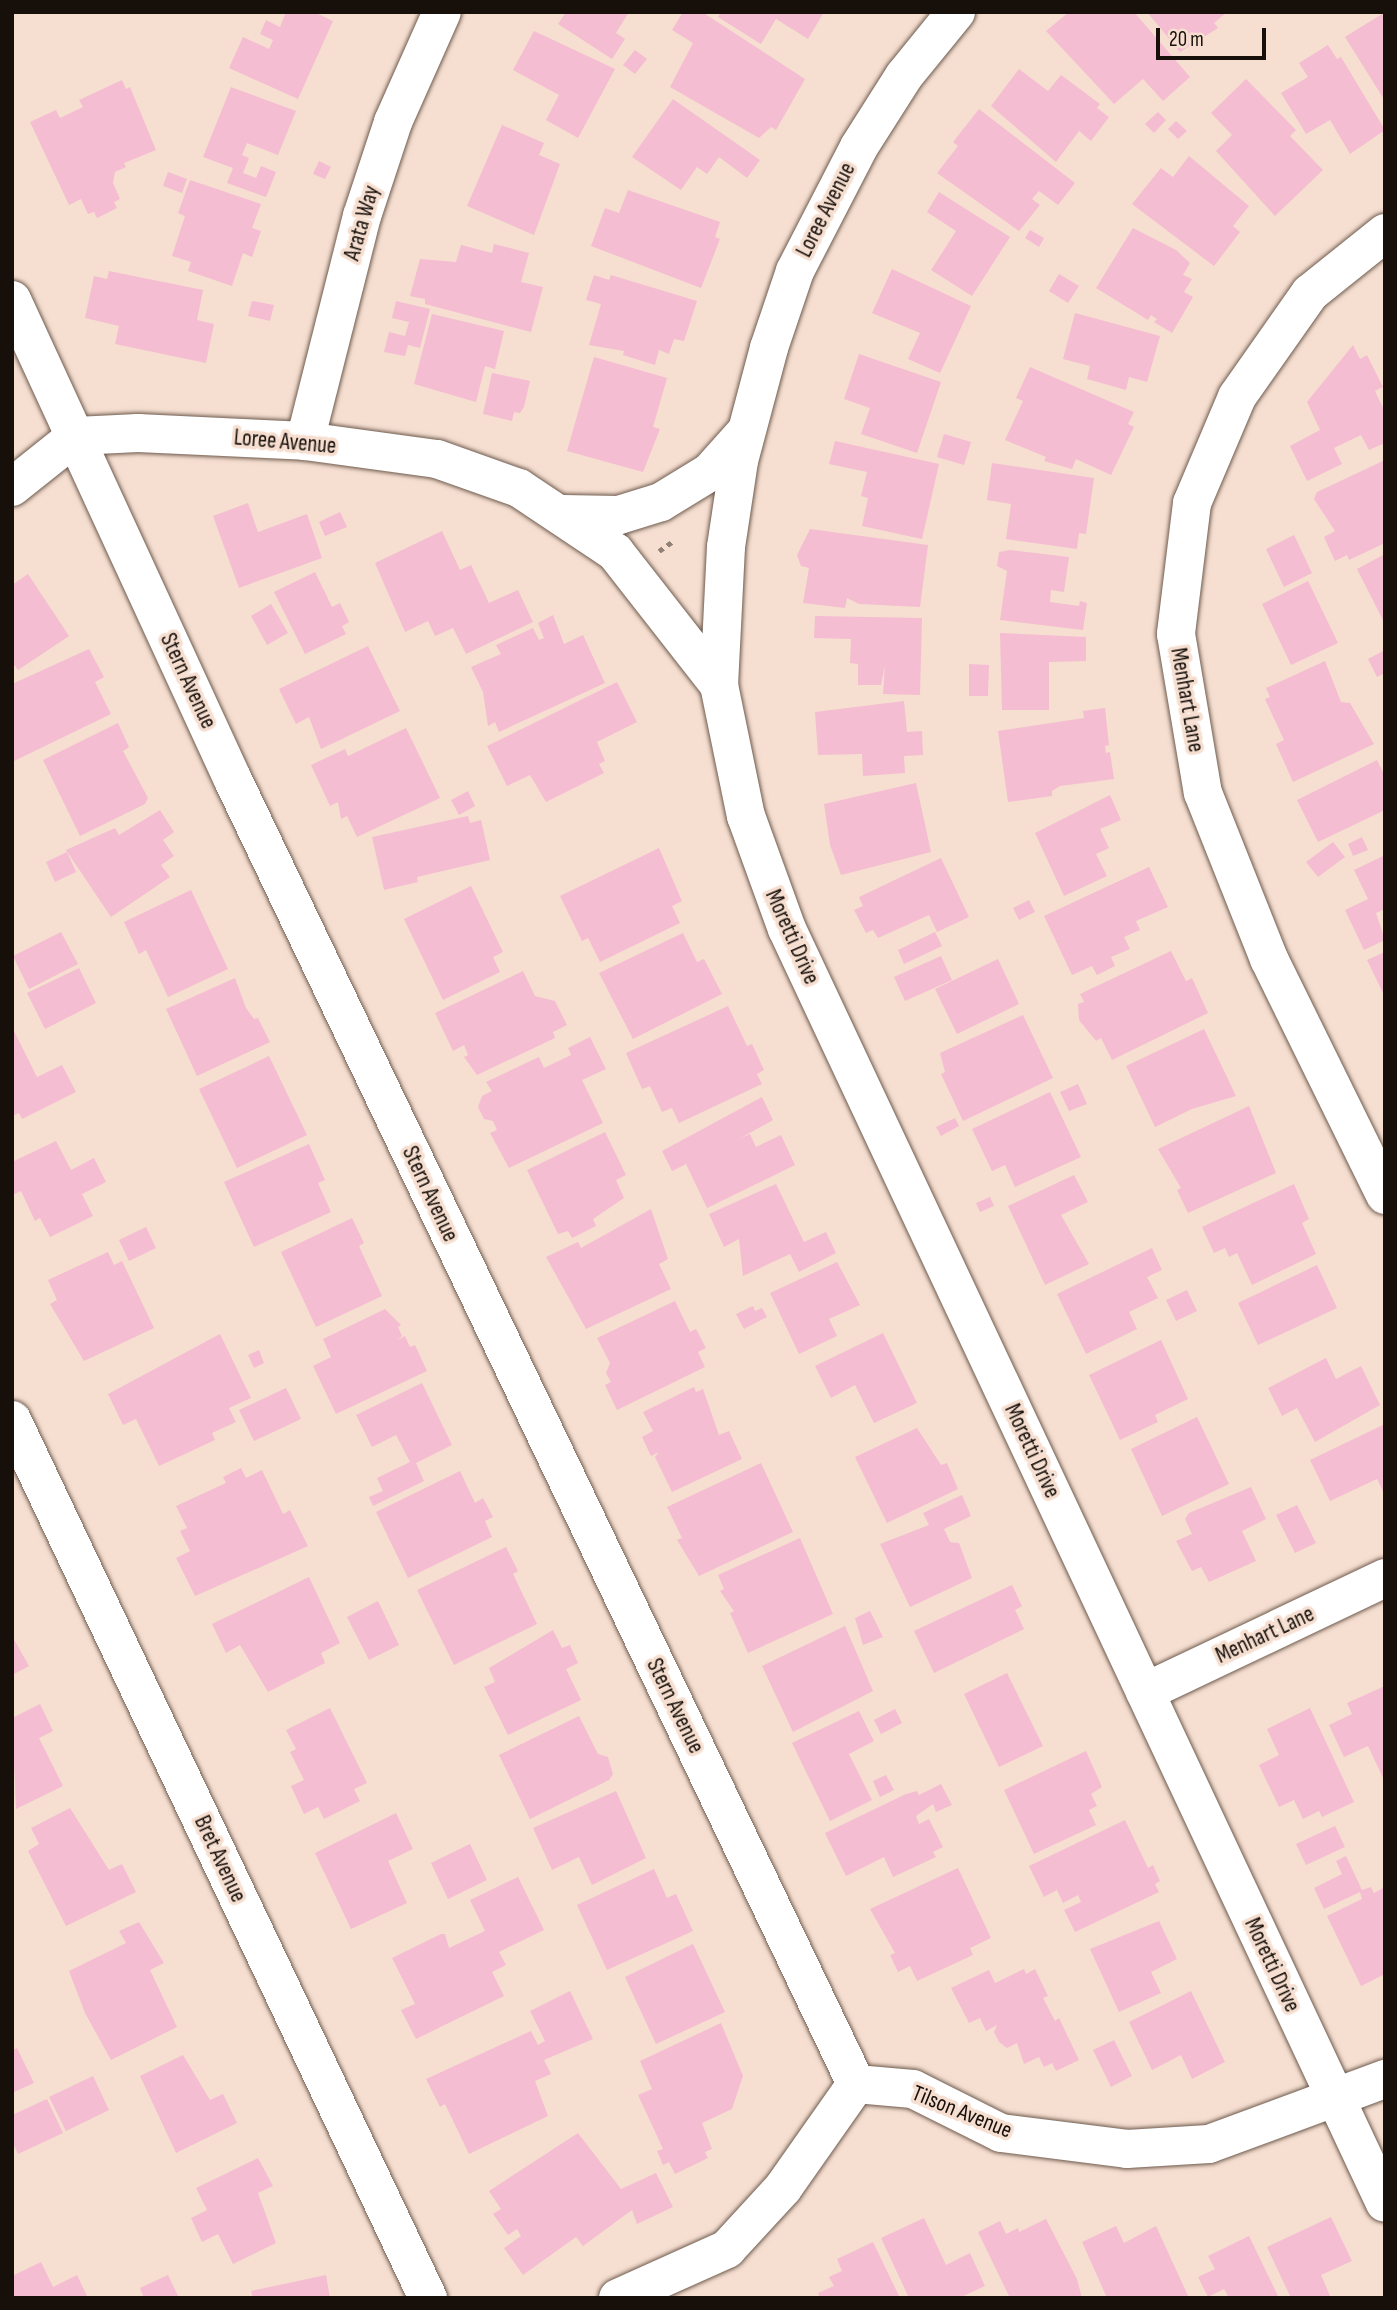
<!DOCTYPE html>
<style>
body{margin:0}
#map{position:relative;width:1397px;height:2310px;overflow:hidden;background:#f6dfd1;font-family:"Sofia Sans Condensed",sans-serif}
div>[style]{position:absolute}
.building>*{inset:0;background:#f4bdd1}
.path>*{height:4.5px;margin-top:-2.25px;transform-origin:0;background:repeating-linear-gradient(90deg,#908076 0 5px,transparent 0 10px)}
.roads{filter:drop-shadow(0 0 2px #6e5b4e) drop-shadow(0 0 2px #6e5b4e)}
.street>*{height:38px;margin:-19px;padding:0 19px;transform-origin:19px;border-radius:19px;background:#fff}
span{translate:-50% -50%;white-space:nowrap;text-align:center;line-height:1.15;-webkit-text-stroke:7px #f6dfd1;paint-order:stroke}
.street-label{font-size:23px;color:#160f0a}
.frame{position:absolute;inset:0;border:14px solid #160f0a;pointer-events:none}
.scale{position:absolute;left:1156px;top:28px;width:110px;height:32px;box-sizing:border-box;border:4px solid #160f0a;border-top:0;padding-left:9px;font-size:21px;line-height:24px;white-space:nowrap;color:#160f0a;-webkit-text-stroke:5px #f6dfd1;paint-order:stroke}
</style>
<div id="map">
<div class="building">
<div style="clip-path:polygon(286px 12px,314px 12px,333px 21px,298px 99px,229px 68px,243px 37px,269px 49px,273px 40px,260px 34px,266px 20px,280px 27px)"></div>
<div style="clip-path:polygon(566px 12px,629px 12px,616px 33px,625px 39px,612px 59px,558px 24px)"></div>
<div style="clip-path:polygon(683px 12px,702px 12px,805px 79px,776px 130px,771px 127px,759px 138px,670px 87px,693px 43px,672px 30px)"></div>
<div style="clip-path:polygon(721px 12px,824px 12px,808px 39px,776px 19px,761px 44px,718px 17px)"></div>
<div style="clip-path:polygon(1069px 12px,1134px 12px,1190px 77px,1163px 101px,1143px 79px,1114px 104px,1046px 31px)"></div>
<div style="clip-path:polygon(1147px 12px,1227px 12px,1214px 23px,1218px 28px,1180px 52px)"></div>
<div style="clip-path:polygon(1382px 14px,1385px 17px,1385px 101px,1345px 37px)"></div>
<div style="clip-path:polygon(534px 31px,615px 69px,578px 138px,546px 120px,559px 95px,513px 70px)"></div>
<div style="clip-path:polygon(1328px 45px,1337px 59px,1341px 57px,1385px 130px,1350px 154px,1330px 120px,1306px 134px,1281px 93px,1308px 77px,1299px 63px)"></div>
<div style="clip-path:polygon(635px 50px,647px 59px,635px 74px,623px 65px)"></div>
<div style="clip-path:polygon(1019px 69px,1048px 91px,1061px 75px,1100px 104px,1097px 108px,1109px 117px,1091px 141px,1079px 131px,1056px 162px,991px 106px)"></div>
<div style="clip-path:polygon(1246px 79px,1296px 130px,1290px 136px,1323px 170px,1275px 216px,1216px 151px,1232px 135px,1211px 113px)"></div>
<div style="clip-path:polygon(122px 80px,126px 89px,130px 87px,156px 150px,124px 163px,126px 167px,115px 172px,113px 183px,120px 199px,114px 202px,117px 208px,97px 218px,94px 212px,88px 214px,81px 199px,69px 205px,30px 122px,56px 110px,60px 118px,83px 107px,79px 100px)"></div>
<div style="clip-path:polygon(231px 87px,296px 111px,278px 155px,247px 143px,242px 155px,249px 158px,243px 173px,256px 178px,261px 166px,276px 172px,266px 197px,227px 183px,233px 168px,203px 157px)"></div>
<div style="clip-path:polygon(673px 99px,760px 160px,747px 178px,719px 157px,707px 174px,697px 167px,681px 190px,632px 157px)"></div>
<div style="clip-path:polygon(979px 109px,1075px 183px,1058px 205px,1039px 191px,1032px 199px,1040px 205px,1019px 231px,937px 173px,958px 146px,953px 142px)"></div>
<div style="clip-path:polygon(1158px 112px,1166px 120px,1154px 133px,1145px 124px)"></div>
<div style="clip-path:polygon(1176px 121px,1187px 131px,1178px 139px,1168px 129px)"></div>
<div style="clip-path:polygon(502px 125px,544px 143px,539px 155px,560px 164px,534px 235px,467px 206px)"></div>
<div style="clip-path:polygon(1189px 156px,1249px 206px,1233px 226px,1240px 232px,1214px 266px,1132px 204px,1161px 168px,1173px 177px)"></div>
<div style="clip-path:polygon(319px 161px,331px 167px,325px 179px,313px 174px)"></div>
<div style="clip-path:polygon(168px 172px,187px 179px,182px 193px,163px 186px)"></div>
<div style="clip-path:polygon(190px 180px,261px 204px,252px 228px,261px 231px,252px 257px,243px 253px,232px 286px,188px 271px,191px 262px,172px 256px,185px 216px,178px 213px)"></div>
<div style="clip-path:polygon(628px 190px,720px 222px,715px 237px,720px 239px,701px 288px,591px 246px,605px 208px,619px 213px)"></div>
<div style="clip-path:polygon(939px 192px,1010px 237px,972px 296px,931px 270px,956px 231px,927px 212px)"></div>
<div style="clip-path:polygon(1133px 228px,1176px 250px,1190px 263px,1183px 275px,1192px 279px,1184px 292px,1193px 297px,1172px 333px,1154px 322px,1157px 319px,1151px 315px,1148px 320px,1096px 288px)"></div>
<div style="clip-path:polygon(1030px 230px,1044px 238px,1039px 247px,1025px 238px)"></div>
<div style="clip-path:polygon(494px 244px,529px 253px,521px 282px,543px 287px,531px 332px,425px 304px,425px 299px,410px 296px,420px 259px,456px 262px,461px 245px,492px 253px)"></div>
<div style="clip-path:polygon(892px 269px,971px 306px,940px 373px,908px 359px,920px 333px,872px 313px)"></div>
<div style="clip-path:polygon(109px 271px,203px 290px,197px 320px,214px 324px,206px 363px,115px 344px,119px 326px,85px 318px,94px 276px,107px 279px)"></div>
<div style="clip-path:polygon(1059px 274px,1079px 286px,1068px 303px,1049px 291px)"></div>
<div style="clip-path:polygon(594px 275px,609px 280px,611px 275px,697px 301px,684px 341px,674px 339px,669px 354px,659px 350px,655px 365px,623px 355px,624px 351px,589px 345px,601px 304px,586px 300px)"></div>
<div style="clip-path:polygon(252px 301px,274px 305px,270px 321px,248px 316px)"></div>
<div style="clip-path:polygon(396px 301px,430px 309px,420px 348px,408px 345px,405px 356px,384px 352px,389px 332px,405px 336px,409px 322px,392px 318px)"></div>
<div style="clip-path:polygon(1075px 313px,1160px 336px,1147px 382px,1129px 377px,1126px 390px,1087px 379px,1090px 366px,1063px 359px)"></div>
<div style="clip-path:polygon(432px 314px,504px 331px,495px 369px,485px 366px,476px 402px,414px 384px)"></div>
<div style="clip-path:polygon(1353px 345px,1360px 359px,1367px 355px,1383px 387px,1375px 391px,1385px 412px,1385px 443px,1369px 450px,1361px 435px,1334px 448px,1342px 464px,1307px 481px,1290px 446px,1320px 430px,1307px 402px)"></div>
<div style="clip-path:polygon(859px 354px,941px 382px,917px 453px,861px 434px,870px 408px,844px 399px)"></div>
<div style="clip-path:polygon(594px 357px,667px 378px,653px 427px,660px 429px,643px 472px,567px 451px)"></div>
<div style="clip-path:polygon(1030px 367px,1134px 412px,1128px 424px,1134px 427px,1111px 475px,1076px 459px,1072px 469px,1044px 461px,1046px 457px,1005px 440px,1023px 401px,1016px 398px)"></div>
<div style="clip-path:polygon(492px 373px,530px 381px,524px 407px,520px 413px,514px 412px,512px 421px,483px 414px)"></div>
<div style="clip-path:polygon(944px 434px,971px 442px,964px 465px,937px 457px)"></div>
<div style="clip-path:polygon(835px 441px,939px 464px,922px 539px,862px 526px,868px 498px,861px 496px,867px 472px,829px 464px)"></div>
<div style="clip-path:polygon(1385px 460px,1385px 543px,1349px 560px,1347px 555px,1335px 561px,1324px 537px,1335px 531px,1314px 499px,1317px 492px)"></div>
<div style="clip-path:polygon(992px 463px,1094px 478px,1086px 534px,1079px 533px,1077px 549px,1006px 539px,1011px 504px,987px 500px)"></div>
<div style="clip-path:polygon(248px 503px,258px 532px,307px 514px,322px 558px,239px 588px,213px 516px)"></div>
<div style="clip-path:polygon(340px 512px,347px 527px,325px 536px,319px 522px)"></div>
<div style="clip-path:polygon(810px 529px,928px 545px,920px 607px,859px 604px,847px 598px,845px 608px,803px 603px,809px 568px,801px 566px,797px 555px)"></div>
<div style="clip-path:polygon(442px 531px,460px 570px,471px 565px,489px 603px,518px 590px,533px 622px,466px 654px,453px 628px,435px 636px,428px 621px,405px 632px,375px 563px)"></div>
<div style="clip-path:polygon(1294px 535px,1312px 573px,1284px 587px,1266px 549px)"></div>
<div style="clip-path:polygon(1010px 550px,1069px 557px,1064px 592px,1051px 590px,1050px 602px,1079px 606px,1080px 601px,1087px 603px,1083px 630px,1000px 620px,1007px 571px,997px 566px,999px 552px)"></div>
<div style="clip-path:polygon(1385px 554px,1385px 624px,1357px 569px)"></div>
<div style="clip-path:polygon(315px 572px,332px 607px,340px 603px,349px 622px,342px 626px,346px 634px,305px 654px,274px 592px)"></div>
<div style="clip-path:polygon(28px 574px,69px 636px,18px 670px,12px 662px,12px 585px)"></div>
<div style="clip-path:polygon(1308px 581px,1338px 643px,1291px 665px,1262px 604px)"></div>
<div style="clip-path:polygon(271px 604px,288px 633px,267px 645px,251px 616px)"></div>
<div style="clip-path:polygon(553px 615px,564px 644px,583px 635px,605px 683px,499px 732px,495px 722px,488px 726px,483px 692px,471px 667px,501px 654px,496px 645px,533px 628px,539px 640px,544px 638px,538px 623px)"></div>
<div style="clip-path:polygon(815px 616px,922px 618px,920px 695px,883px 694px,885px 665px,881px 685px,858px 685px,858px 664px,850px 663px,851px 639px,814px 638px)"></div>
<div style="clip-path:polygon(1000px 633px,1086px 637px,1086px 661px,1049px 662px,1049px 710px,1002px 710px)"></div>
<div style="clip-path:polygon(368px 646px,400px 711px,321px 749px,309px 717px,296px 724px,279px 689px)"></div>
<div style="clip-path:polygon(89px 649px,104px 677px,95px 682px,111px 714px,12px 762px,12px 684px)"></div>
<div style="clip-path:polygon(1385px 650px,1385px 673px,1377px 677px,1368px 659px)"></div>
<div style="clip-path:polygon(1325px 661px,1341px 702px,1350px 703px,1374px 744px,1293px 782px,1276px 744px,1284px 740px,1265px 699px,1270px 697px,1266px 688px)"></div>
<div style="clip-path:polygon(969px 664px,989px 665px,988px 696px,969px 696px)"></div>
<div style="clip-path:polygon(617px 682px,637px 722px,597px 742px,605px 761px,599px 764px,604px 773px,546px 802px,530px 775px,507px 786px,487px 746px)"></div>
<div style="clip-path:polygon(904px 701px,907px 732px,922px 731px,923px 755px,904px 756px,905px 773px,863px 776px,862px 754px,818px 755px,815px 712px)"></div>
<div style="clip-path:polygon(1105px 708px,1109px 745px,1105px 746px,1106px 753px,1110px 752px,1114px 779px,1060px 786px,1052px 791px,1052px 796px,1008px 802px,998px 731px,1084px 718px,1083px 711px)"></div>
<div style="clip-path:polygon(118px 723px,129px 747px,123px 751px,148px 798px,145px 804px,80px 836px,43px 760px)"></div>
<div style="clip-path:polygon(406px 728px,440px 798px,357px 837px,347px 816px,341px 819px,338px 802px,330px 806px,311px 765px,345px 749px,348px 756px)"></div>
<div style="clip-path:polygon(1377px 760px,1385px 776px,1385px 810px,1318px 842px,1297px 800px)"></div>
<div style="clip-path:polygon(916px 783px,931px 852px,841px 875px,830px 845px,824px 804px)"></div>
<div style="clip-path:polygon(468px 791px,475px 806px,459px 815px,451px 800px)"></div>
<div style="clip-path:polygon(1110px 795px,1121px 820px,1100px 829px,1109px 848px,1096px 854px,1107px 876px,1064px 896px,1035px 833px)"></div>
<div style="clip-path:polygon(160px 810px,174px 832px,163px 840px,174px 856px,161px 865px,170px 877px,111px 917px,66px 850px,115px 828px,119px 835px)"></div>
<div style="clip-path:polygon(468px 816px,470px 823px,481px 820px,490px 860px,417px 877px,418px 882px,384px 890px,372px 837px)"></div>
<div style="clip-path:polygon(1362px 837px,1368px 850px,1353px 856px,1348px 844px)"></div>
<div style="clip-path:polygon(1333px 842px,1345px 857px,1318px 877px,1306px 862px)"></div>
<div style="clip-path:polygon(659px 848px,682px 901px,672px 906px,680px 923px,600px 962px,588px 938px,582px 941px,560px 896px)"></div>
<div style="clip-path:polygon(67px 852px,76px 872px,55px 882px,46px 862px)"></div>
<div style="clip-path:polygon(1385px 855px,1385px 909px,1376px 913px,1385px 940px,1364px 950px,1345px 910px,1368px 899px,1354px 870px)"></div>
<div style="clip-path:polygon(941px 858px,969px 917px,937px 932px,929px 915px,878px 938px,873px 930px,866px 933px,854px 910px,863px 906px,859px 897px)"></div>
<div style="clip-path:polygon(1149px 867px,1168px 907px,1136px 921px,1140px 930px,1124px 937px,1130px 949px,1111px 957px,1115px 966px,1097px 975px,1092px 966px,1072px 975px,1044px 916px)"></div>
<div style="clip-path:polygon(471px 886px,503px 952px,493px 957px,500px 972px,443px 1000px,404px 919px)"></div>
<div style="clip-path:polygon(191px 890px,228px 969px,168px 997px,146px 950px,139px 954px,124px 922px)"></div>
<div style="clip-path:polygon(1029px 900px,1035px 912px,1019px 920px,1013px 908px)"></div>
<div style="clip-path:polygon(61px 932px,78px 964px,29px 989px,13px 956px)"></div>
<div style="clip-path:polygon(935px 932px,942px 946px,904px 964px,898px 950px)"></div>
<div style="clip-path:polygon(683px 933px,697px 962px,704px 959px,722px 994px,633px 1039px,599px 973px)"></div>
<div style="clip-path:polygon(1171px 951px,1186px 981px,1192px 978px,1208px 1013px,1112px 1060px,1101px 1038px,1096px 1041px,1079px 1020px,1078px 1004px,1084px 1002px,1080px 994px)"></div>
<div style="clip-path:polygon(1385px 952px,1385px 997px,1367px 960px)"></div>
<div style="clip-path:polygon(941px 956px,952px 980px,905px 1001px,894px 977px)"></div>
<div style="clip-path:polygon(998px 959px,1019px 1004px,957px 1034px,935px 989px)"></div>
<div style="clip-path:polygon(79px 968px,96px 1003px,45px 1029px,27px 993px)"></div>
<div style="clip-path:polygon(523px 971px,535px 996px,555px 1001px,567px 1025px,553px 1032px,555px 1038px,477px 1075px,464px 1057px,468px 1055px,464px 1045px,453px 1051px,435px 1013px)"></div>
<div style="clip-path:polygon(235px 978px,246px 1008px,254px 1019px,258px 1018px,270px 1042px,197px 1076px,166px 1009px)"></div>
<div style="clip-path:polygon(728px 1006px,747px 1046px,752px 1044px,764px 1070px,757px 1074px,762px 1084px,679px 1123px,672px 1108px,662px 1112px,650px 1086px,642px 1089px,626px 1053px)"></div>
<div style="clip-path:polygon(1023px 1015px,1053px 1078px,963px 1121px,941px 1074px,945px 1072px,940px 1053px)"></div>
<div style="clip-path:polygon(12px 1027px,37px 1077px,62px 1065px,76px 1092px,22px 1119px,19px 1113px,12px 1116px)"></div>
<div style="clip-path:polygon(1204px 1029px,1236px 1096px,1192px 1109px,1155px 1127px,1126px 1066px)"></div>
<div style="clip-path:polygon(590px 1037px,606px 1069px,582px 1080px,603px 1123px,509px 1168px,490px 1133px,497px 1130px,493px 1121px,484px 1119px,478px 1107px,482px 1096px,492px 1091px,486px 1082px,539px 1057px,544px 1068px,571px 1055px,568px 1048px)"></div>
<div style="clip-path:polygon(269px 1056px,307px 1135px,237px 1168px,199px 1089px)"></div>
<div style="clip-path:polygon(1078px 1084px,1087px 1104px,1069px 1111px,1060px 1092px)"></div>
<div style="clip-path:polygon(1050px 1092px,1081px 1157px,1015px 1187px,1005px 1165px,992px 1171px,972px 1129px)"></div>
<div style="clip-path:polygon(762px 1097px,773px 1120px,739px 1139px,750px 1134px,756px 1147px,781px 1135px,795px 1165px,707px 1208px,686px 1164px,672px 1171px,662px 1151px)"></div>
<div style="clip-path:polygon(1249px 1106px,1276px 1173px,1188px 1213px,1177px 1190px,1181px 1188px,1158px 1149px)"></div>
<div style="clip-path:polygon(955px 1118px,959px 1126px,941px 1136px,936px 1127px)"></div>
<div style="clip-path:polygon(605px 1132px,626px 1175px,616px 1180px,624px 1198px,593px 1219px,596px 1226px,572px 1238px,568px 1231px,558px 1234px,527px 1170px)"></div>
<div style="clip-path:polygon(56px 1141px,71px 1170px,94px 1158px,106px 1182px,82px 1194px,93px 1216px,50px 1237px,40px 1218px,35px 1221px,21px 1191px,12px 1195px,12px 1162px)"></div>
<div style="clip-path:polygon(309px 1144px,325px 1180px,318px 1183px,331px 1212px,254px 1247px,224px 1182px)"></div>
<div style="clip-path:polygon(1074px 1175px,1088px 1202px,1061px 1215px,1089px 1264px,1045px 1285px,1008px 1206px)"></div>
<div style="clip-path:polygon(776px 1184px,804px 1242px,826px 1232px,836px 1253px,799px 1272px,790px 1254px,743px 1276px,739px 1239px,724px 1247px,709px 1214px)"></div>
<div style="clip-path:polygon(1294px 1184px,1309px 1219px,1302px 1223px,1316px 1254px,1252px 1285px,1237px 1253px,1229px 1257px,1225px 1248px,1214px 1253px,1202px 1227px)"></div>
<div style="clip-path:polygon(990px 1197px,994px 1206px,980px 1212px,976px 1203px)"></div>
<div style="clip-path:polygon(651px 1209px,668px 1259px,659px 1264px,671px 1289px,586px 1329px,546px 1257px,578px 1242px,581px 1248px)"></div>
<div style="clip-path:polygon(352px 1218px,364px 1243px,359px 1246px,382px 1296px,316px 1327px,281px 1252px)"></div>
<div style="clip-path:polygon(146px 1227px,156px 1248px,129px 1261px,119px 1240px)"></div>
<div style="clip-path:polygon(1152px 1248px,1162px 1270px,1147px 1277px,1158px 1298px,1129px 1312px,1137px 1329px,1086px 1354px,1057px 1294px)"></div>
<div style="clip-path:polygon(108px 1252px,114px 1265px,122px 1261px,154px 1328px,84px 1361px,50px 1304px,57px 1300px,48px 1280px)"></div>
<div style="clip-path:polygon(837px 1262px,860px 1305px,829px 1319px,837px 1336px,799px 1354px,770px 1293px)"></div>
<div style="clip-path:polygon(1317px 1265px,1337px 1308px,1258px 1345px,1238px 1303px)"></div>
<div style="clip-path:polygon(1187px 1290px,1197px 1311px,1176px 1321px,1166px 1300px)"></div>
<div style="clip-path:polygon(675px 1301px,690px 1332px,696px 1329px,706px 1348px,698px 1352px,705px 1367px,617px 1410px,605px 1385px,611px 1382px,606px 1373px,610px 1363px,597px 1338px)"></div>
<div style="clip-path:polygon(753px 1306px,755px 1311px,762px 1308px,767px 1317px,744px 1329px,736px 1314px)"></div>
<div style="clip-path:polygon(385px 1309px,401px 1325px,398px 1327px,402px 1336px,397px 1340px,405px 1336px,410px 1347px,415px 1345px,427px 1371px,336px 1414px,313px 1366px,331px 1357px,323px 1339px)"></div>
<div style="clip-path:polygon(883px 1333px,917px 1403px,874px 1423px,855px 1385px,831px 1398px,815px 1366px)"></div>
<div style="clip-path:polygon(220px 1334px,251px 1398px,229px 1408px,236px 1422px,212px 1433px,215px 1440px,159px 1466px,136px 1419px,123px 1425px,108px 1394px)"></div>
<div style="clip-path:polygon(1161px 1340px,1188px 1399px,1155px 1415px,1158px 1422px,1120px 1440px,1089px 1375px)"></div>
<div style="clip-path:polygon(259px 1350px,264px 1363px,254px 1368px,248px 1355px)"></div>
<div style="clip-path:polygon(1326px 1358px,1336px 1379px,1361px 1366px,1380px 1405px,1315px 1442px,1297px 1408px,1282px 1416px,1268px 1388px)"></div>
<div style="clip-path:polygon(422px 1383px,452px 1445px,416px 1463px,424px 1481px,373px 1506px,369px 1497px,383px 1491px,377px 1478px,410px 1462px,396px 1435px,372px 1447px,356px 1415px)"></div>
<div style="clip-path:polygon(694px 1387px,696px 1392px,703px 1389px,719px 1435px,729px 1431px,742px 1459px,672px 1492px,655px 1457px,659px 1452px,651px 1456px,642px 1437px,653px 1431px,643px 1412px)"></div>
<div style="clip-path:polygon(286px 1388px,301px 1419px,254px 1441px,239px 1410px)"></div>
<div style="clip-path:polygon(1197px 1417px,1229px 1484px,1162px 1516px,1131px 1449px)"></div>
<div style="clip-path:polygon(1385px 1424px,1385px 1495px,1377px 1479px,1330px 1501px,1310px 1460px)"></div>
<div style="clip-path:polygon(917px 1428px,941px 1465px,947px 1463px,958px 1489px,887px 1523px,855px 1457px)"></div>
<div style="clip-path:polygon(761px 1463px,793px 1532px,699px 1576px,677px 1540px,682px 1538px,667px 1507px)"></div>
<div style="clip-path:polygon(241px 1468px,246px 1478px,262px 1470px,283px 1514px,290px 1510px,308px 1546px,195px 1596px,176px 1558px,190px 1551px,180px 1531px,187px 1528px,176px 1506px,226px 1483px,223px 1477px)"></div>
<div style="clip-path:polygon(460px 1471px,475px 1503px,483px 1498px,493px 1517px,485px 1521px,492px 1537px,408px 1578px,376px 1512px)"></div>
<div style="clip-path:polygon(1251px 1487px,1266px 1519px,1242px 1531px,1256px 1561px,1209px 1582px,1201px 1567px,1192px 1571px,1176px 1541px,1192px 1534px,1185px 1519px,1189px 1513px)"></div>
<div style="clip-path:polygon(962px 1495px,971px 1516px,944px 1529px,950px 1542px,959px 1543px,972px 1578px,910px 1607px,880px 1544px,929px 1525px,923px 1513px)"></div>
<div style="clip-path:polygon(1297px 1505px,1316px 1543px,1295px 1553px,1276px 1515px)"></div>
<div style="clip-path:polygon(800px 1538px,833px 1614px,748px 1653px,730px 1613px,734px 1611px,720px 1591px,724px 1589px,718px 1575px)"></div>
<div style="clip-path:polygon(506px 1547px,518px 1571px,513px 1574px,537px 1624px,454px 1665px,417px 1590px)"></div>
<div style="clip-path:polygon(309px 1577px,340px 1643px,321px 1653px,325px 1663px,268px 1692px,240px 1645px,226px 1653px,212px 1624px)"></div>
<div style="clip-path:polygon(1012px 1585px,1022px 1606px,1015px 1610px,1024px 1629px,934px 1673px,914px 1631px)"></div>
<div style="clip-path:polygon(378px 1601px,399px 1645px,369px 1660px,347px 1617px)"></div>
<div style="clip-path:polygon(870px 1611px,883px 1637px,863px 1645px,855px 1618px)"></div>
<div style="clip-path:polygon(845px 1626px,873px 1691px,793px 1732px,762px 1666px)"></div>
<div style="clip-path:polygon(553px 1630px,562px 1648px,570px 1645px,578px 1663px,566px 1669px,581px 1700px,508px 1735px,484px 1687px,495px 1682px,489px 1668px)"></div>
<div style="clip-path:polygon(12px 1636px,29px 1666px,12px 1675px)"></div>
<div style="clip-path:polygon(1007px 1673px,1043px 1746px,999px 1767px,964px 1694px)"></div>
<div style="clip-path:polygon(1385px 1686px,1385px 1782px,1368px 1746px,1344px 1757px,1329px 1725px,1352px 1714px,1347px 1703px)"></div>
<div style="clip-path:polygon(40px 1704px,53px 1731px,39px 1738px,63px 1786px,16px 1809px,12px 1718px)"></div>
<div style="clip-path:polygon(330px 1708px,367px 1783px,354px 1789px,360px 1801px,324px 1819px,318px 1807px,304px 1814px,291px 1786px,304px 1780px,290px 1752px,296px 1749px,286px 1730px)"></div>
<div style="clip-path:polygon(1310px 1708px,1354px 1802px,1322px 1817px,1319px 1811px,1303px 1819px,1294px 1800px,1279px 1807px,1259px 1765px,1279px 1755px,1267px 1729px)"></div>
<div style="clip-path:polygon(895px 1709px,902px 1723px,881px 1734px,874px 1720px)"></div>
<div style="clip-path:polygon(859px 1711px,874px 1741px,849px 1754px,872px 1800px,830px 1821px,792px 1743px)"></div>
<div style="clip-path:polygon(579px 1716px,598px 1754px,608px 1757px,613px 1774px,609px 1780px,530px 1819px,499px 1755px)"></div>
<div style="clip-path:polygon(1086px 1751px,1102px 1787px,1091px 1794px,1097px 1806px,1089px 1810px,1096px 1825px,1034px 1854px,1004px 1790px)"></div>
<div style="clip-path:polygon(886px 1775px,894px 1790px,880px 1797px,873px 1781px)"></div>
<div style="clip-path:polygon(941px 1784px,952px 1805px,936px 1812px,933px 1804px,916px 1816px,919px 1824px,929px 1819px,943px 1847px,933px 1852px,936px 1857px,893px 1877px,884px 1857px,846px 1876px,825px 1833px,906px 1794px,917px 1791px,919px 1795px)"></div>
<div style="clip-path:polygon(616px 1791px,646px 1858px,592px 1885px,579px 1857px,552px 1870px,533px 1828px)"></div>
<div style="clip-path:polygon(70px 1808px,109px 1870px,122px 1864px,136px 1892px,66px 1926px,28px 1851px,39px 1844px,31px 1828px)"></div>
<div style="clip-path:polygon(396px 1813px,413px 1849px,388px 1861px,407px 1903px,351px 1929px,315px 1853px)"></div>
<div style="clip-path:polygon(1125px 1820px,1148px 1868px,1153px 1865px,1160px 1881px,1155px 1884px,1159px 1892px,1075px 1932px,1064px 1910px,1081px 1902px,1078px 1895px,1063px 1903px,1057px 1890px,1044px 1897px,1029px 1866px)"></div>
<div style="clip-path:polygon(1335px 1826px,1345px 1847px,1306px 1865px,1296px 1844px)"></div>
<div style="clip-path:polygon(470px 1844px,487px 1880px,448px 1899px,431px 1863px)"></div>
<div style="clip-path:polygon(1346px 1856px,1362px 1890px,1371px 1887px,1374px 1893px,1385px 1887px,1385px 1974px,1361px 1986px,1327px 1916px,1362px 1899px,1360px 1892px,1324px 1909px,1314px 1888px,1342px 1874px,1336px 1861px)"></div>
<div style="clip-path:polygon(958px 1868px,991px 1938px,970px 1948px,973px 1955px,917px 1981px,910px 1966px,898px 1972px,890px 1955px,895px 1953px,870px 1909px)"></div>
<div style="clip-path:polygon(654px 1869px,667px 1898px,676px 1894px,693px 1931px,607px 1970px,577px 1905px)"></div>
<div style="clip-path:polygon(518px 1877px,544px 1930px,499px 1952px,506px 1965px,492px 1972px,504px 1996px,416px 2039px,401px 2010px,415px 2004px,392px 1958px,441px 1934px,445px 1934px,449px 1948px,485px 1931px,470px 1900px)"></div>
<div style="clip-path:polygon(1159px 1921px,1177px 1959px,1151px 1972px,1161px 1993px,1119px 2012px,1090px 1949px)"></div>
<div style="clip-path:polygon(139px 1922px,164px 1963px,150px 1970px,177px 2027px,111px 2060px,85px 2013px,69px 1971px,126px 1943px,119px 1931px)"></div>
<div style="clip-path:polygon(693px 1944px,725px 2012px,656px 2044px,625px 1977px)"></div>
<div style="clip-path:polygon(1024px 1969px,1026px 1974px,1035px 1969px,1048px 1996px,1043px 1998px,1055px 2021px,1059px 2018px,1079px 2060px,1056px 2071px,1052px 2063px,1044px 2067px,1039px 2057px,1024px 2064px,1017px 2043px,1007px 2048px,999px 2042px,994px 2032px,997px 2025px,986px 2031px,980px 2018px,969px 2023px,951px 1988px,989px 1970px,995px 1983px)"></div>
<div style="clip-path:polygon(570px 1991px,593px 2039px,544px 2060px,551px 2074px,535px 2081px,548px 2116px,469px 2154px,445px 2104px,440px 2107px,426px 2079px,531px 2031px,538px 2045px,545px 2041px,530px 2011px)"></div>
<div style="clip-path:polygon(1191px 1991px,1225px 2062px,1192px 2079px,1181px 2055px,1152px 2070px,1129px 2022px)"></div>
<div style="clip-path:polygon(721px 2023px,743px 2076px,732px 2109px,702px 2123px,712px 2149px,705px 2152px,708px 2158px,675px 2174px,669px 2162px,663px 2165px,657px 2151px,663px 2149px,638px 2095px,652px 2089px,640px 2061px)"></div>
<div style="clip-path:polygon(1114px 2040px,1132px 2076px,1111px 2087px,1093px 2050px)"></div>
<div style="clip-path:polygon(17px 2048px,34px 2083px,12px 2093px,12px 2051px)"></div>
<div style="clip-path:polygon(183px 2055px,210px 2100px,223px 2094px,237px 2123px,176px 2153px,140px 2076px)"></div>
<div style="clip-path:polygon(93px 2076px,109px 2110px,66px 2131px,49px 2097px)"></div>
<div style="clip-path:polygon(47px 2099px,63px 2133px,18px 2154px,12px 2141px,12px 2115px)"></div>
<div style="clip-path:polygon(578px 2133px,621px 2189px,656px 2173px,673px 2207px,637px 2224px,632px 2210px,583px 2246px,576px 2237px,523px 2275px,504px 2248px,521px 2236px,517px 2229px,508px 2235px,493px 2214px,501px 2209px,489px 2191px)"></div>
<div style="clip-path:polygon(258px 2158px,273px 2186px,258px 2193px,276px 2243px,233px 2264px,218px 2234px,202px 2242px,191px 2218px,207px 2210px,196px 2188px)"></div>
<div style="clip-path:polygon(1331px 2217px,1352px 2261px,1321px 2275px,1331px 2298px,1291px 2298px,1267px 2247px)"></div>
<div style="clip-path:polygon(924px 2218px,946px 2265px,970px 2253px,985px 2286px,959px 2298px,909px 2298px,881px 2238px)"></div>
<div style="clip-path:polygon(1046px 2219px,1077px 2279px,1082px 2298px,1010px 2298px,978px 2232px,1000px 2221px,1006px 2234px,1018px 2228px,1019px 2232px)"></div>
<div style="clip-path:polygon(1116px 2226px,1124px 2243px,1156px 2226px,1189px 2298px,1107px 2298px,1082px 2242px)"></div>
<div style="clip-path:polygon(1249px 2236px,1279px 2298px,1229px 2298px,1224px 2289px,1208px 2297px,1198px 2277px,1215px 2269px,1208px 2256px)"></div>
<div style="clip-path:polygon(873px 2242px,900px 2298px,820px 2298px,818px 2293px,834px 2286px,829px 2277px,842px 2271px,837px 2259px)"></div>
<div style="clip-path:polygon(41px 2262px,53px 2287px,77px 2275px,88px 2298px,12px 2298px,12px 2276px)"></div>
<div style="clip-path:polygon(168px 2275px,179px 2298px,144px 2298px,140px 2288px)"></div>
<div style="clip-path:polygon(326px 2275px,330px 2298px,253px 2298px,251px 2291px)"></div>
</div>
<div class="path">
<div style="left:659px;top:551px;width:19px;rotate:-35deg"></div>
</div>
<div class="roads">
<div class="street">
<div style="left:956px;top:12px;width:82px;rotate:129.1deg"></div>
<div style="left:904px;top:76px;width:84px;rotate:122.4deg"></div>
<div style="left:859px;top:147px;width:140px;rotate:117.3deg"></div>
<div style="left:795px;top:271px;width:81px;rotate:108.7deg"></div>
<div style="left:769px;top:348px;width:117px;rotate:104.9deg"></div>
<div style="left:739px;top:461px;width:87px;rotate:98.6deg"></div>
<div style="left:726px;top:547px;width:138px;rotate:92.9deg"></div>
<div style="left:719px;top:685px;width:134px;rotate:78.4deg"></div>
<div style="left:746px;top:816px;width:120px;rotate:70.1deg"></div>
<div style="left:787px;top:929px;width:1407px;rotate:64.86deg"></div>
<div style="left:1385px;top:233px;width:96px;rotate:141.3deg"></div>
<div style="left:1310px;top:293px;width:127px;rotate:125.1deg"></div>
<div style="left:1237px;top:397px;width:115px;rotate:113deg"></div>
<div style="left:1192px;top:503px;width:132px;rotate:97deg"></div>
<div style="left:1176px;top:634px;width:161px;rotate:80.4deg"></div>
<div style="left:1203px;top:793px;width:179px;rotate:68.3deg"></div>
<div style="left:1269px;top:959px;width:263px;rotate:63.8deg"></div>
<div style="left:12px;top:300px;width:528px;rotate:65.28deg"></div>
<div style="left:233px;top:780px;width:1445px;rotate:64.46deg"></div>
<div style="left:305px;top:441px;width:232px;rotate:-75.8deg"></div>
<div style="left:362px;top:216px;width:99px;rotate:-71.7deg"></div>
<div style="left:393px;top:122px;width:120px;rotate:-66deg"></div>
<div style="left:12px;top:487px;width:82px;rotate:-38.6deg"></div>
<div style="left:76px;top:436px;width:62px;rotate:-2.8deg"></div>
<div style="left:138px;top:433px;width:167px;rotate:2.7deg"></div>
<div style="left:305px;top:441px;width:133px;rotate:7.8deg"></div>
<div style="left:437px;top:459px;width:87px;rotate:19.5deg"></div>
<div style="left:519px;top:488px;width:115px;rotate:33.7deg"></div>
<div style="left:615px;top:552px;width:169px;rotate:52deg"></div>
<div style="left:563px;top:514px;width:56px;rotate:1deg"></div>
<div style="left:619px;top:515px;width:44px;rotate:-17.2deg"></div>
<div style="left:661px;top:502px;width:57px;rotate:-31.5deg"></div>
<div style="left:710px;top:472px;width:51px;rotate:-48.2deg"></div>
<div style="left:12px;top:1420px;width:972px;rotate:64.65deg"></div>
<div style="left:1145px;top:1692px;width:266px;rotate:-25.4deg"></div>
<div style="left:618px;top:2298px;width:120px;rotate:-24.2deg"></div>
<div style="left:727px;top:2249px;width:83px;rotate:-47.4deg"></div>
<div style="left:783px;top:2188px;width:127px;rotate:-54.9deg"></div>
<div style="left:856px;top:2084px;width:57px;rotate:5deg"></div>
<div style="left:913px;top:2089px;width:98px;rotate:26.6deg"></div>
<div style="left:1001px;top:2133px;width:127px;rotate:7.2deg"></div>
<div style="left:1127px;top:2149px;width:82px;rotate:-3.5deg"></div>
<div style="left:1209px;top:2144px;width:188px;rotate:-20.3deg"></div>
</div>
</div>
<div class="street-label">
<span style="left:826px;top:210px;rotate:-63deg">Loree Avenue</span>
<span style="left:362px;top:223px;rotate:-74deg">Arata Way</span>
<span style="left:285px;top:442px;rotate:5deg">Loree Avenue</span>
<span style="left:188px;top:681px;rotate:65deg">Stern Avenue</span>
<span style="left:1187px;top:700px;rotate:80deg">Menhart Lane</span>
<span style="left:792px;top:937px;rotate:66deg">Moretti Drive</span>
<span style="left:430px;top:1194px;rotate:65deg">Stern Avenue</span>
<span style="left:1032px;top:1451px;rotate:65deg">Moretti Drive</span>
<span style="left:1265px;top:1635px;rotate:-25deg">Menhart Lane</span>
<span style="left:675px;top:1706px;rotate:64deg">Stern Avenue</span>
<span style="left:220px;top:1859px;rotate:65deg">Bret Avenue</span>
<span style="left:1272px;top:1965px;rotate:65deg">Moretti Drive</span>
<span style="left:962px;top:2112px;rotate:22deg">Tilson Avenue</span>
</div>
<div class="frame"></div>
<div class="scale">20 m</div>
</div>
